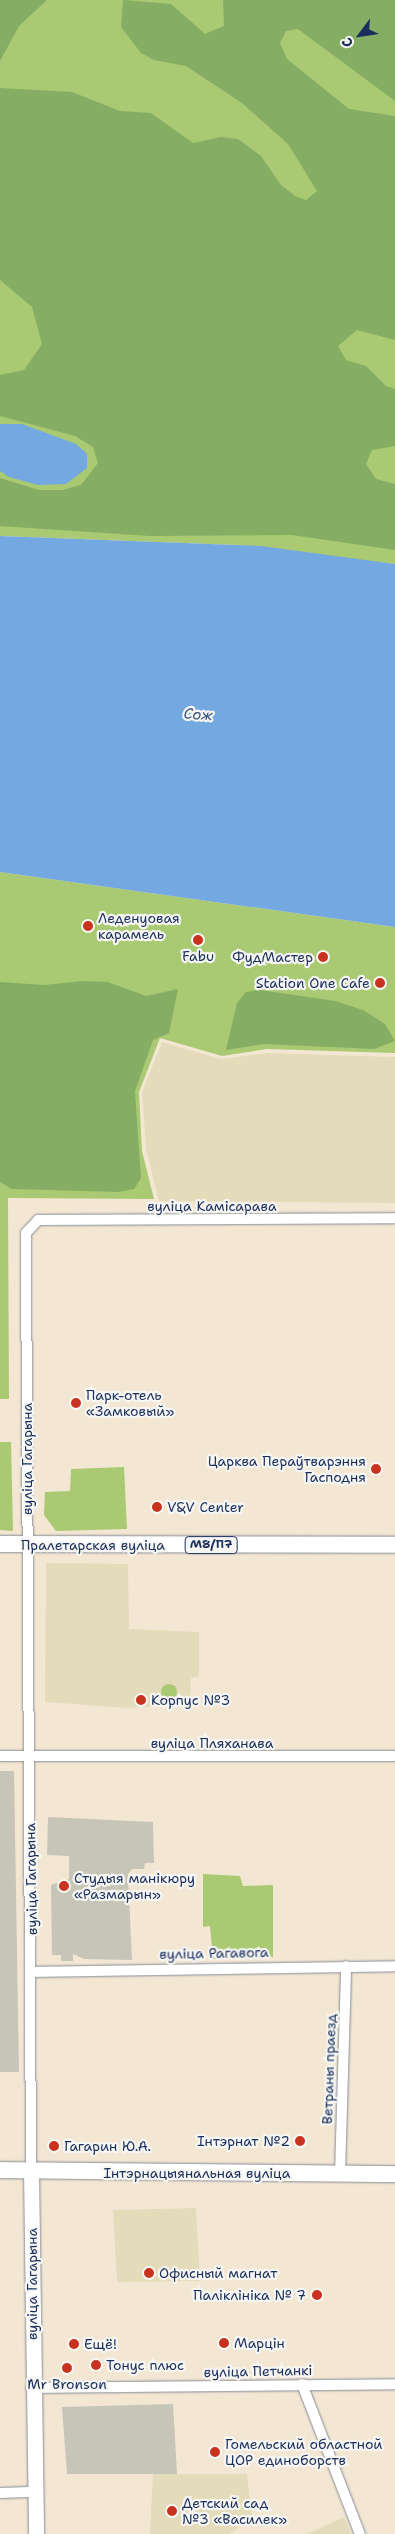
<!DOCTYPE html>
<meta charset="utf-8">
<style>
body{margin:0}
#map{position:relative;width:395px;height:2534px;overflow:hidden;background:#f3e7d3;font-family:"Shantell Sans",sans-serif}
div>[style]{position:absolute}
.built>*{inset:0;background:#e4dbba}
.industrial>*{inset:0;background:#c6c5b8}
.green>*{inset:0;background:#a9c972}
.round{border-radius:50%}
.forest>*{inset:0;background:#86ad64}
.water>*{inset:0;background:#73a8e0}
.roads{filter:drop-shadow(0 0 1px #878b98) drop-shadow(0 0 1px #878b98)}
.street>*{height:10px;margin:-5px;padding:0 5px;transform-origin:5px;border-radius:5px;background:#fff}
.secondary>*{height:15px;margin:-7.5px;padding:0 7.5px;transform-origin:7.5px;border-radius:7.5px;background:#fff}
.primary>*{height:16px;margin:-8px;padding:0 8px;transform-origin:8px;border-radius:8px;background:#fff}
.dots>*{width:14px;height:14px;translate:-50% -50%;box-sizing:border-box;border:2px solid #f6f6f2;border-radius:50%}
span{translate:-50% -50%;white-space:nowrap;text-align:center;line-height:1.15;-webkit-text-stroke:4.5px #f6f6f2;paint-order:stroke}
.shield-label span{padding:1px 4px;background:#f6f6f2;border:1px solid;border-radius:4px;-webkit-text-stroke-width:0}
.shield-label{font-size:12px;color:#1b2f5e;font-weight:700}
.poi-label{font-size:14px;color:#1b2f5e}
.left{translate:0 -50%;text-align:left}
.right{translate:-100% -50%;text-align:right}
.street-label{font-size:14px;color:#1b2f5e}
.water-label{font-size:15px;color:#355385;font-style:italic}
.north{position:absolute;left:335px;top:10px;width:50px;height:50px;-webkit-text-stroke:4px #f6f6f2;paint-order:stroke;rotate:239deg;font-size:14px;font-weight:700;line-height:20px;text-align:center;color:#1b2f5e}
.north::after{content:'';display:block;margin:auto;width:18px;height:22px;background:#1b2f5e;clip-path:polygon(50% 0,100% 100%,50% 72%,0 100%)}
</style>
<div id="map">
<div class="built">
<div style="clip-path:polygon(162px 1042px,221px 1059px,267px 1053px,395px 1057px,395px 1203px,159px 1201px,146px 1149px,142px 1092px)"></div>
<div style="clip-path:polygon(46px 1563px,128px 1564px,129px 1629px,199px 1632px,199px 1677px,191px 1678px,190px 1703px,128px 1708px,45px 1702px)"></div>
<div style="clip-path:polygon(196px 2208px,200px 2281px,117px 2282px,113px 2210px)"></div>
<div style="clip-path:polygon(153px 2474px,247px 2474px,252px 2517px,230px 2534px,150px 2534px)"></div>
<div style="clip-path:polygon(344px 2517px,351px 2534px,307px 2534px)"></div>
</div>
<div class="industrial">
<div style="clip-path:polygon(0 1771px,14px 1771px,19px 2072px,0 2072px)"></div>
<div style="clip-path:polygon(48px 1817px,153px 1822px,154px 1863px,145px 1863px,144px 1869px,132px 1869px,128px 1874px,132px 1960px,84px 1959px,73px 1954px,73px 1961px,61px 1961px,61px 1955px,52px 1955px,51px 1885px,69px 1879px,69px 1856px,47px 1855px)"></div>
<div style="clip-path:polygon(173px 2404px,177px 2474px,67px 2474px,62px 2407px)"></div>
</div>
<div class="green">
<div style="clip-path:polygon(0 0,395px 0,395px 564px,237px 545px,0 536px)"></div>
<div style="clip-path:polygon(0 872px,395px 927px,395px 1053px,267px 1049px,222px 1056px,160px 1038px,139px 1092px,142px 1151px,154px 1199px,8px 1198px,9px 1399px,0 1399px)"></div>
<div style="clip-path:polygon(0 1442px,11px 1442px,13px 1531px,0 1530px)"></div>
<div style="clip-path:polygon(124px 1467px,127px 1529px,56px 1531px,44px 1515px,45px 1492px,70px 1491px,71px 1469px)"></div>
<div class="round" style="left:161px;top:1684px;width:16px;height:16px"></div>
<div style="clip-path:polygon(203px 1874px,240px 1876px,243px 1886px,273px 1885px,273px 1957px,213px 1959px,210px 1926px,203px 1927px)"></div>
</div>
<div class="forest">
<div style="clip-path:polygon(0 0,47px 0,19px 26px,0 61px)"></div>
<div style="clip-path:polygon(123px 0,171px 4px,205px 34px,224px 26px,223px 0,395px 0,395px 101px,298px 29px,286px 31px,280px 43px,287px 59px,349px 109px,395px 116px,395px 340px,357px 330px,338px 346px,346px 360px,366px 366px,386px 386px,395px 389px,395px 446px,372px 450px,366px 464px,376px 479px,395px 484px,395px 550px,292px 535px,150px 536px,0 526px,0 478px,39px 490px,62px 490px,81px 485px,98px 463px,93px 447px,75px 436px,0 416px,0 375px,24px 370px,42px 344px,32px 307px,0 280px,0 88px,72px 92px,120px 111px,151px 113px,193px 143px,221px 137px,238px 139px,261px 156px,281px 185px,295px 196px,306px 200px,317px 191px,288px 144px,242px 103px,186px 66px,154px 60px,141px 53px,121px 27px)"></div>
<div style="clip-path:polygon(83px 981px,108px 982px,146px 996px,178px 989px,169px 1033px,153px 1040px,135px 1091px,141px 1178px,134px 1189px,119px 1192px,12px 1189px,0 1182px,0 982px,44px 985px)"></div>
<div style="clip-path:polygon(260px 990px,335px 1001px,363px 1010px,385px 1024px,395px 1041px,374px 1049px,264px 1044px,226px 1050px,237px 1003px,246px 992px)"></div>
</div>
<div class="water">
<div style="clip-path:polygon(0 424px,22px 424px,76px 444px,87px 454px,87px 468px,66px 484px,38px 485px,9px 477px,0 471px)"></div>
<div style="clip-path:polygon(0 536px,261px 546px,395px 564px,395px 927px,0 872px)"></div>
</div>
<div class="roads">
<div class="street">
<div style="left:0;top:1756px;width:395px"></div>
<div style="left:33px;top:1972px;width:362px;rotate:-0.9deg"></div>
<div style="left:31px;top:2170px;width:937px;rotate:-90.31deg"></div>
<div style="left:26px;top:1233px;width:18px;rotate:-47deg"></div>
<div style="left:38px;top:1220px;width:357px;rotate:-0.3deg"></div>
<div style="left:340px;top:2174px;width:208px;rotate:-88.3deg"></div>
<div style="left:302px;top:2384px;width:161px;rotate:68.9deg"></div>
<div style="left:31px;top:2388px;width:364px;rotate:-0.6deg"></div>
<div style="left:0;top:2493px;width:36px;rotate:-2deg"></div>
</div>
<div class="secondary">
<div style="left:31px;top:2170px;width:364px;rotate:89.2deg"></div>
</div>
<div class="primary">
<div style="left:0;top:1544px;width:395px;rotate:0.1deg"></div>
<div style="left:0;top:2170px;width:395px;rotate:0.6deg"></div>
</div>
</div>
<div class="dots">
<div style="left:88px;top:926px;background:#c8321e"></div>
<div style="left:198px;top:940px;background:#c8321e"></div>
<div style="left:323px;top:957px;background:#c8321e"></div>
<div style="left:380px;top:983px;background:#c8321e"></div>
<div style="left:76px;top:1403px;background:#c8321e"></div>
<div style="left:376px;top:1469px;background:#c8321e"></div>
<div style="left:157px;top:1507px;background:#c8321e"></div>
<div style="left:141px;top:1700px;background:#c8321e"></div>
<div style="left:64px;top:1886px;background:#c8321e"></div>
<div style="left:300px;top:2141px;background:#c8321e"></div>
<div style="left:54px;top:2146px;background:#c8321e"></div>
<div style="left:149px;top:2273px;background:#c8321e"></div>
<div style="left:317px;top:2295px;background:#c8321e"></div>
<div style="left:224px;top:2343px;background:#c8321e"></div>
<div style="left:74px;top:2344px;background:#c8321e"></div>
<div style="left:96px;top:2365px;background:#c8321e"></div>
<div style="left:67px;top:2368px;background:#c8321e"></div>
<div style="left:215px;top:2452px;background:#c8321e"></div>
<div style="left:172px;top:2511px;background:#c8321e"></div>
</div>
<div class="shield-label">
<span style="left:211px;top:1545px">М8/П7</span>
</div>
<div class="poi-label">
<span class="left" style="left:98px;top:926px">Леденуовая<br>карамель</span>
<span style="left:198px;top:956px">Fabu</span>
<span class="right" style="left:313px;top:957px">ФудМастер</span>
<span class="right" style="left:370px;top:983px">Station One Cafe</span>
<span class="left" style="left:86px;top:1403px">Парк-отель<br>«Замковый»</span>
<span class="right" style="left:366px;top:1469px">Царква Пераўтварэння<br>Гасподня</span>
<span class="left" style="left:167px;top:1507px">V&amp;V Center</span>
<span class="left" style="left:151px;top:1700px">Корпус №3</span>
<span class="left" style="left:74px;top:1886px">Студыя манікюру<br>«Размарын»</span>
<span class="right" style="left:290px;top:2141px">Інтэрнат №2</span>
<span class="left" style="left:64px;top:2146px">Гагарин Ю.А.</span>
<span class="left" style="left:159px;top:2273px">Офисный магнат</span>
<span class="right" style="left:306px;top:2295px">Паліклініка № 7</span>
<span class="left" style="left:234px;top:2343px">Марцін</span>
<span class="left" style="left:84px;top:2344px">Ещё!</span>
<span class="left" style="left:106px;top:2365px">Тонус плюс</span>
<span style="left:67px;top:2384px">Mr Bronson</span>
<span class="left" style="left:225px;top:2452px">Гомельский областной<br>ЦОР единоборств</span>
<span class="left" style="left:182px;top:2511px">Детский сад<br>№3 «Василек»</span>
</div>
<div class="street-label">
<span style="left:212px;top:1206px">вуліца Камісарава</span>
<span style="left:27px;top:1459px;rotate:-90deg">вуліца Гагарына</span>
<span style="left:93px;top:1545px">Пралетарская вуліца</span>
<span style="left:212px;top:1743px">вуліца Пляханава</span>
<span style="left:31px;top:1879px;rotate:-91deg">вуліца Гагарына</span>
<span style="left:214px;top:1953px;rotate:-1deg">вуліца Рагавога</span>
<span style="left:329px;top:2069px;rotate:-88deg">Ветраны праезд</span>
<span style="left:197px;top:2173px">Інтэрнацыянальная вуліца</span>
<span style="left:32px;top:2284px;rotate:-90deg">вуліца Гагарына</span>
<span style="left:258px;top:2371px;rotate:-1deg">вуліца Петчанкі</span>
</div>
<div class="water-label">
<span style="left:198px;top:715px;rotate:4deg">Сож</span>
</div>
<div class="north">С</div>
</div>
